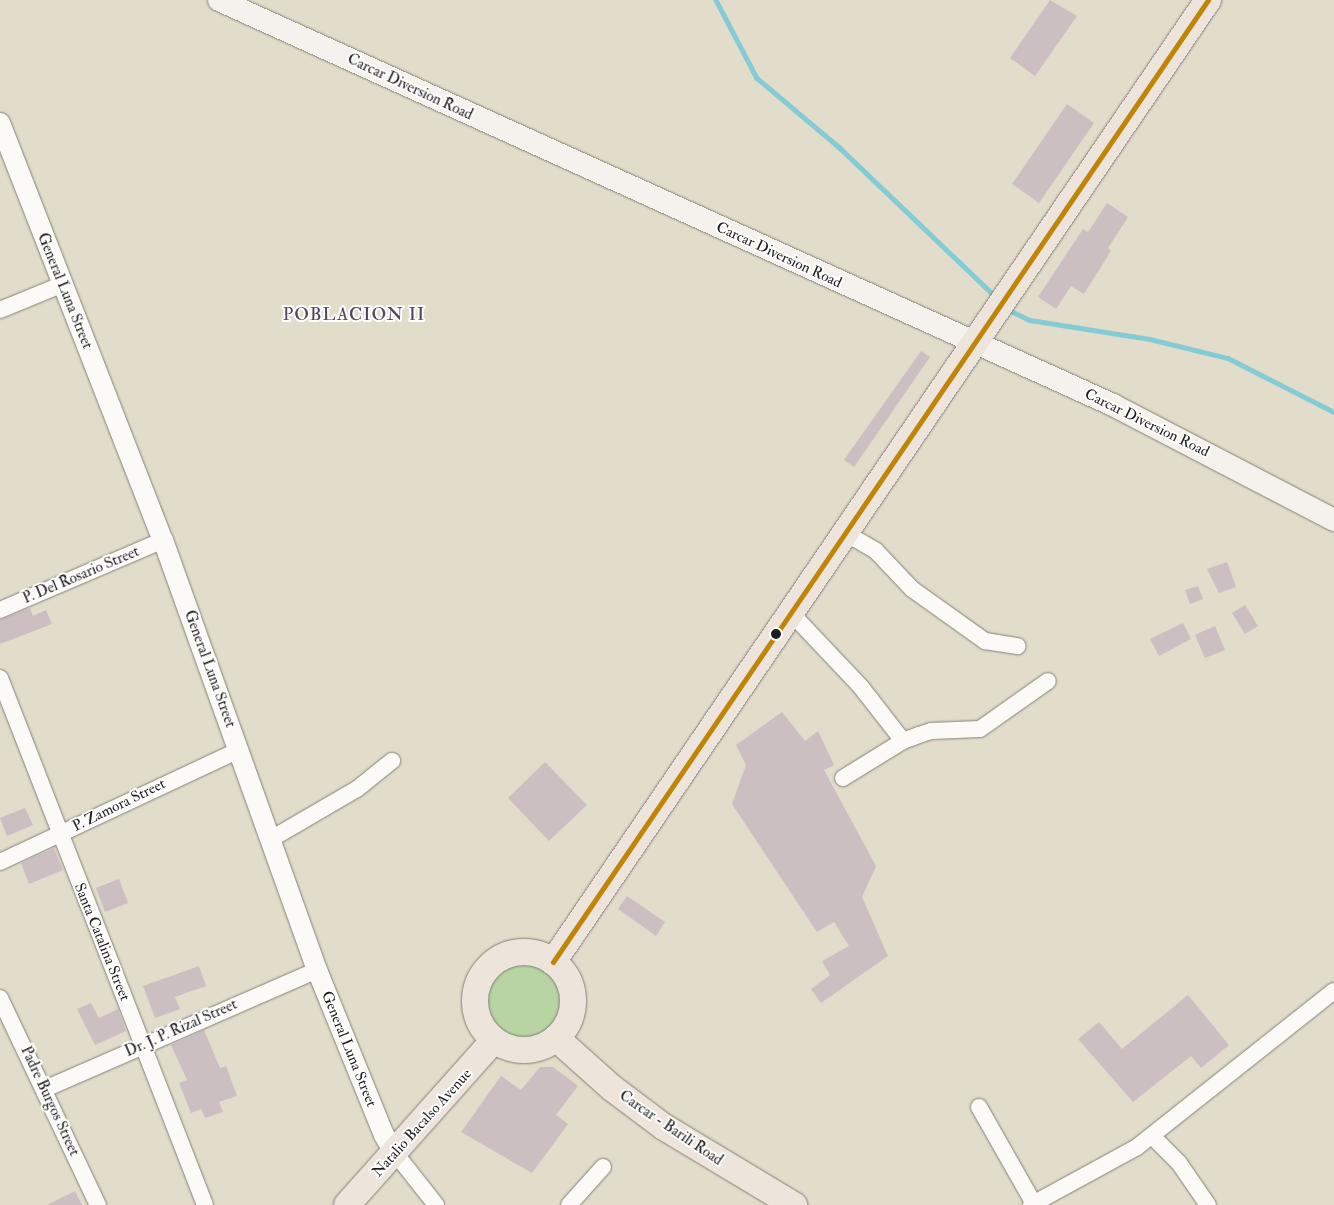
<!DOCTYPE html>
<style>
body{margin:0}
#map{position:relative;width:1334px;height:1205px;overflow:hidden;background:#e2dcca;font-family:"IM FELL Double Pica",serif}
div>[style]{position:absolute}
.green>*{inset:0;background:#b7d4a2}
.round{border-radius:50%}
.stream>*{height:4.5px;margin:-2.25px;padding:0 2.25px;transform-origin:2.25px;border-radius:2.25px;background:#85cbd5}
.building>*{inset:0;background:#cbbfc2}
.roads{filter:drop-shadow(0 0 1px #858279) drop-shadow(0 0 1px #858279)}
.minor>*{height:16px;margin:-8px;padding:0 8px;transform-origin:8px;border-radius:8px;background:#fbfaf7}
.tertiary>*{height:20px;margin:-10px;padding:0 10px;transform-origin:10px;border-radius:10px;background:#fbfaf7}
.secondary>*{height:22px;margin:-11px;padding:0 11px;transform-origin:11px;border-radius:11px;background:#f5f1ed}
.trunk>*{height:26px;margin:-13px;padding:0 13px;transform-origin:13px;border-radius:13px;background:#ede4dc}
.trunk>.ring{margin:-13px;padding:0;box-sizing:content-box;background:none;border:26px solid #ede4dc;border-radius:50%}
.bus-1>*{height:5px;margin:-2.5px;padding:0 2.5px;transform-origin:2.5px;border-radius:2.5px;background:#c08407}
.dots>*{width:14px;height:14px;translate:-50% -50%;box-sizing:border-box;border:2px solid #fff;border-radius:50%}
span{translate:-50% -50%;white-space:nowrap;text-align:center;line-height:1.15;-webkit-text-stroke:4px #fff;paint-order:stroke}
.street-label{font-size:15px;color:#1c1c1c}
.quarter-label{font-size:18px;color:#57465a;letter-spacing:1px}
</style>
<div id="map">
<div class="green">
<div class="round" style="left:480px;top:957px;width:88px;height:88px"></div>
</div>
<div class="stream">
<div style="left:716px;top:0;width:88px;rotate:62.3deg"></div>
<div style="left:757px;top:78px;width:109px;rotate:40.1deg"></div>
<div style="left:840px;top:148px;width:214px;rotate:43.7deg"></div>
<div style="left:1007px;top:309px;width:25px;rotate:26deg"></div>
<div style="left:1030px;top:320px;width:121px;rotate:9deg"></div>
<div style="left:1150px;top:339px;width:80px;rotate:13.7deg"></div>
<div style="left:1228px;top:358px;width:119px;rotate:27deg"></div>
</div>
<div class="building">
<div style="clip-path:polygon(1050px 0,1077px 16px,1035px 76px,1010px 58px)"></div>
<div style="clip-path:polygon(1067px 104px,1094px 123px,1039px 203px,1012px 184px)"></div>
<div style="clip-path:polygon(1107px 203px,1128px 217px,1108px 248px,1111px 251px,1084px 294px,1071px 286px,1056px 309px,1038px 297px,1083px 229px,1088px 232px)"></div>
<div style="clip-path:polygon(921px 351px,930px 357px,854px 467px,844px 460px)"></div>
<div style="clip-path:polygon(1227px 562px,1236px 587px,1219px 593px,1207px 569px)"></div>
<div style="clip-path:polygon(1198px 586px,1203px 599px,1190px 604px,1185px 590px)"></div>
<div style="clip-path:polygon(1245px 605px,1258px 626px,1245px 634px,1232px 613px)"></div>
<div style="clip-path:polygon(30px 608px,33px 616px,46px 610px,52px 624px,0 644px,0 620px)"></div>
<div style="clip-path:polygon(1183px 623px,1191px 639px,1159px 656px,1150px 639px)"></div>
<div style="clip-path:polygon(1215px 626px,1225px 650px,1205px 658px,1195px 635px)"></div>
<div style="clip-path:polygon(782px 712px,805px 741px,818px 731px,834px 765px,824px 770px,876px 866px,862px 897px,888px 956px,821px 1003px,811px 989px,830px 975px,822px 961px,849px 946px,834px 922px,817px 932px,732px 804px,746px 765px,736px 745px)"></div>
<div style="clip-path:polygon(545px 762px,587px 805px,549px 841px,508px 798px)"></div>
<div style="clip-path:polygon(25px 808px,33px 825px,7px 836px,0 818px)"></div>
<div style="clip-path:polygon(54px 848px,63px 870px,29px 884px,21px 863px)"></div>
<div style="clip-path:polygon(119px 879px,128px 903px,105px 912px,96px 888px)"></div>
<div style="clip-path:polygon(627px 896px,665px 922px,656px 936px,618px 909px)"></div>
<div style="clip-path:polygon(199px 966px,206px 986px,175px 997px,180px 1009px,155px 1018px,143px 986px)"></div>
<div style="clip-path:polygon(1188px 995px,1229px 1045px,1201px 1068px,1191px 1056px,1133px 1102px,1078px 1039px,1099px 1022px,1122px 1049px)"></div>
<div style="clip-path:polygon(91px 1003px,99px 1018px,118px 1009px,126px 1031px,95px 1045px,77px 1009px)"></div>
<div style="clip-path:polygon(204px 1030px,220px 1068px,226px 1066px,237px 1096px,219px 1102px,223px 1112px,205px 1118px,201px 1109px,191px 1113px,179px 1083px,187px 1080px,171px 1045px)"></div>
<div style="clip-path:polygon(540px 1067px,553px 1067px,578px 1086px,556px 1115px,568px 1124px,532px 1173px,461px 1132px,501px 1076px,521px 1090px)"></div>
<div style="clip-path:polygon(75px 1191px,82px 1205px,47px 1205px)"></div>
</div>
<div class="roads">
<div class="minor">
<div style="left:0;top:310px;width:68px;rotate:-22.4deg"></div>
<div style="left:847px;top:534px;width:34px;rotate:30deg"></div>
<div style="left:876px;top:551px;width:52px;rotate:46.5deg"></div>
<div style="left:912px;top:589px;width:90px;rotate:35.5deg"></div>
<div style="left:985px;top:641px;width:33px;rotate:9deg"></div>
<div style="left:0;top:610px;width:177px;rotate:-23.2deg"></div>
<div style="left:791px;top:613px;width:102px;rotate:46.6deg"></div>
<div style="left:861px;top:687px;width:68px;rotate:52.1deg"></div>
<div style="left:0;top:678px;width:565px;rotate:68.74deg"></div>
<div style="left:843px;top:778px;width:70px;rotate:-31.7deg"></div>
<div style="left:903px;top:741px;width:17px;rotate:-21deg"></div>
<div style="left:919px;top:735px;width:13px;rotate:-18deg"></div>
<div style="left:931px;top:731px;width:49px;rotate:-2.3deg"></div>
<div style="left:980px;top:729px;width:83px;rotate:-35.2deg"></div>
<div style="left:271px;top:839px;width:99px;rotate:-30.2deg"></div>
<div style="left:357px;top:789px;width:45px;rotate:-38.7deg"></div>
<div style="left:0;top:862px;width:264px;rotate:-25.1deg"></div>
<div style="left:0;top:998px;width:229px;rotate:64.7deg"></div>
<div style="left:45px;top:1089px;width:297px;rotate:-23.6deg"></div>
<div style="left:979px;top:1107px;width:112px;rotate:60.4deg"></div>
<div style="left:1152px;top:1136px;width:38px;rotate:45deg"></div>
<div style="left:1179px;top:1163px;width:51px;rotate:55.4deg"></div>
<div style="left:395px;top:1153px;width:66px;rotate:51.7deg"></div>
<div style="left:569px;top:1205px;width:51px;rotate:-48.2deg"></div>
<div style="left:1031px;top:1205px;width:121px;rotate:-28.7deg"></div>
<div style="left:1137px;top:1147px;width:251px;rotate:-38.4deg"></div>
</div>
<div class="tertiary">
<div style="left:0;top:123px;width:448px;rotate:68.7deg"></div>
<div style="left:163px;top:540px;width:457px;rotate:70.3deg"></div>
<div style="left:317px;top:970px;width:178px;rotate:67.9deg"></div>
<div style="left:384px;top:1135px;width:21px;rotate:59deg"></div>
</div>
<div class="secondary">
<div style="left:219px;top:0;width:981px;rotate:24.37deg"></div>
<div style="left:1113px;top:405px;width:249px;rotate:27.5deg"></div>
</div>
<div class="trunk">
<div class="ring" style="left:475px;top:952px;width:72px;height:72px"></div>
<div style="left:553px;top:962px;width:1164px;rotate:-55.75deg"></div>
<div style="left:556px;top:1038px;width:75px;rotate:41.8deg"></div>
<div style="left:612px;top:1088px;width:65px;rotate:36.9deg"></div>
<div style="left:664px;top:1127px;width:152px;rotate:31deg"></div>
<div style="left:347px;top:1205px;width:221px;rotate:-48.3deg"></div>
</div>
</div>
<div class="bus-1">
<div style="left:553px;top:962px;width:1164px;rotate:-55.75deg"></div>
</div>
<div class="dots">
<div style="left:776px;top:634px;background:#1c1c1c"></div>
</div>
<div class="street-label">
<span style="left:410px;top:87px;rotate:25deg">Carcar Diversion Road</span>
<span style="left:779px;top:255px;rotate:25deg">Carcar Diversion Road</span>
<span style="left:65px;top:291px;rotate:68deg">General Luna Street</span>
<span style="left:1147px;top:423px;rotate:26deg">Carcar Diversion Road</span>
<span style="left:81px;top:575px;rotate:-23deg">P. Del Rosario Street</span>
<span style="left:210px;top:669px;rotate:70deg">General Luna Street</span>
<span style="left:119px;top:805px;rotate:-26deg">P. Zamora Street</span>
<span style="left:102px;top:942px;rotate:68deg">Santa Catalina Street</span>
<span style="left:181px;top:1028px;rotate:-24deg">Dr. J. P. Rizal Street</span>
<span style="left:349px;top:1049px;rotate:68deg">General Luna Street</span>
<span style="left:50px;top:1101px;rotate:65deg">Padre Burgos Street</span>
<span style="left:422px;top:1123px;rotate:-48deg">Natalio Bacalso Avenue</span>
<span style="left:671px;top:1128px;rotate:34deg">Carcar - Barili Road</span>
</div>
<div class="quarter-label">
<span style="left:354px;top:315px">POBLACION II</span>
</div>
</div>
